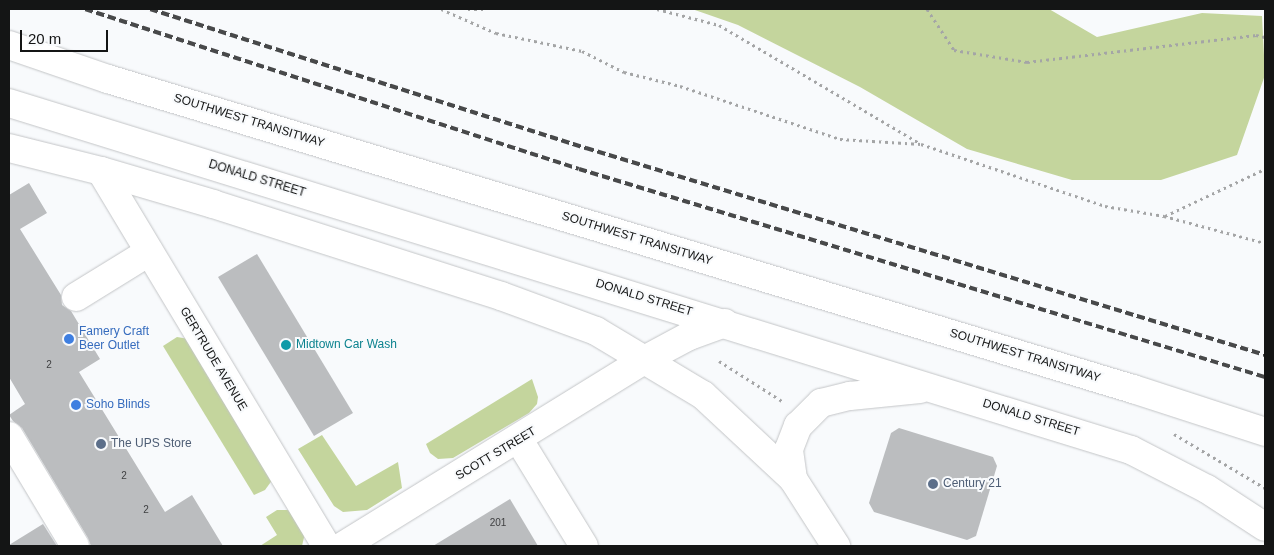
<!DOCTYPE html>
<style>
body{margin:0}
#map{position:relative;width:1274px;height:555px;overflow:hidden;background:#f8fafc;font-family:Arial,sans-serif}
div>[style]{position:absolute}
.green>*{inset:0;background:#c4d59d}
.building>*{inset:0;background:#bbbdbf}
.path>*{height:3px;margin-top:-1.5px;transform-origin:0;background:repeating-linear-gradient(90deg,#a4a5a6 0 2.5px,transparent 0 6.5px)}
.roads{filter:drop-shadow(0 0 1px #c3c5c7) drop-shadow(0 0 1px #c3c5c7)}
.minor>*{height:28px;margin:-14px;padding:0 14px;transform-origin:14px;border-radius:14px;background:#fff}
.major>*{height:28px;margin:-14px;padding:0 14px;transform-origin:14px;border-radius:14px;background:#fff}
.rail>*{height:4px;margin-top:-2px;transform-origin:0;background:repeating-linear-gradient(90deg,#48494a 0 8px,transparent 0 12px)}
.dots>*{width:14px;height:14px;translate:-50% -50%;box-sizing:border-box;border:2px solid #f8fafc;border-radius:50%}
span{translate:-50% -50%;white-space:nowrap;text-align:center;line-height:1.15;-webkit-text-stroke:4px #f8fafc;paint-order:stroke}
.number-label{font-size:10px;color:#3e3f40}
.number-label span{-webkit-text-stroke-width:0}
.street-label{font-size:12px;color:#141515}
.shop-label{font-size:12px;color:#366cbe}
.left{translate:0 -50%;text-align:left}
.culture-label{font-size:12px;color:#0d838f}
.service-label{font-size:12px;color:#4e5e75}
.frame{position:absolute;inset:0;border:10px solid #141515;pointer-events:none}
.scale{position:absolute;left:20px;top:30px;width:88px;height:22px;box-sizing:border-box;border:2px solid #141515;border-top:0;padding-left:6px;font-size:15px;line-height:18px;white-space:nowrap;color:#141515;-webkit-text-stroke:4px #f8fafc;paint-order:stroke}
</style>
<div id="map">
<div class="green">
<div style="clip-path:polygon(692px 9px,1049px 9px,1097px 37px,1202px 13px,1262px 16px,1265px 75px,1237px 155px,1161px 180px,1072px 180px,967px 149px,860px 87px,738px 25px)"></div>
<div style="clip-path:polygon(177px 337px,189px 339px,273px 479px,265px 490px,254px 495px,163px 346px)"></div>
<div style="clip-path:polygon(532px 379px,538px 397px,537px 404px,529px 413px,453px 458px,438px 459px,430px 453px,426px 444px)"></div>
<div style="clip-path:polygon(322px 435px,356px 486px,398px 462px,402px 488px,367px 510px,343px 512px,334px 506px,298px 449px)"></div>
<div style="clip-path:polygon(277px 510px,289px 510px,306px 529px,302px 546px,260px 546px,277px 535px,266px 517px)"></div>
</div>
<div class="building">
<div style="clip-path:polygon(29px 183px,47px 213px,20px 229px,61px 295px,62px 305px,71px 311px,100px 359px,79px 372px,165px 512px,192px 495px,223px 546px,91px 546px,88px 538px,22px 428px,13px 421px,9px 415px,25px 404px,9px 377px,9px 195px)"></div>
<div style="clip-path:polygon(257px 254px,353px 413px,314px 436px,218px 277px)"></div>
<div style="clip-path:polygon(899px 428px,993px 457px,997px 466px,976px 536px,967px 540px,874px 512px,869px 503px,891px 433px)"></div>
<div style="clip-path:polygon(510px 499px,538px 546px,433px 546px)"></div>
<div style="clip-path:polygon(43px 524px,57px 546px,9px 546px,9px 545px)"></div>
</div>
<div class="path">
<div style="left:441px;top:9px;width:60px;rotate:23.6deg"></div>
<div style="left:496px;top:33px;width:88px;rotate:11.8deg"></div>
<div style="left:582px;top:51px;width:47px;rotate:26.6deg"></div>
<div style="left:624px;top:72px;width:58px;rotate:14deg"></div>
<div style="left:680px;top:86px;width:169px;rotate:18.3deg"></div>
<div style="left:840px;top:139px;width:81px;rotate:3.5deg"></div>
<div style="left:921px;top:144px;width:194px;rotate:18.6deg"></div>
<div style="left:1105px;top:206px;width:60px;rotate:9.6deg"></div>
<div style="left:1164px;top:216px;width:105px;rotate:15deg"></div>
<div style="left:468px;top:9px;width:17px"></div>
<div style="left:657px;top:9px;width:64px;rotate:14.5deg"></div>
<div style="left:719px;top:25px;width:232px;rotate:30.5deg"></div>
<div style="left:927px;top:9px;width:49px;rotate:56.6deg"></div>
<div style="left:954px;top:50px;width:74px;rotate:9.3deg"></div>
<div style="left:1027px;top:62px;width:231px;rotate:-6.7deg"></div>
<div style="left:1256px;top:35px;width:9px;rotate:13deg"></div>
<div style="left:1165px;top:216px;width:110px;rotate:-25.2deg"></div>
<div style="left:719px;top:361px;width:75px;rotate:32.4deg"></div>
<div style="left:1174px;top:434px;width:106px;rotate:30.7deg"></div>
</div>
<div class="roads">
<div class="minor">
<div style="left:9px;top:45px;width:105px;rotate:19deg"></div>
<div style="left:108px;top:79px;width:1071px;rotate:16.83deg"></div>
<div style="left:1133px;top:389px;width:139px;rotate:18deg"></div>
<div style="left:101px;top:171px;width:437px;rotate:59deg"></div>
<div style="left:76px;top:297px;width:86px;rotate:-31.7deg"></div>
<div style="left:9px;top:436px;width:128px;rotate:59deg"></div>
<div style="left:519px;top:440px;width:124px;rotate:58.5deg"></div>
<div style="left:343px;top:546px;width:356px;rotate:-31.7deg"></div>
</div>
<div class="major">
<div style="left:9px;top:103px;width:1174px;rotate:17.19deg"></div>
<div style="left:1131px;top:450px;width:85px;rotate:27.2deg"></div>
<div style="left:1207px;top:489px;width:69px;rotate:33.2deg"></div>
<div style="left:9px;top:148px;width:95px;rotate:14deg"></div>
<div style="left:101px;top:171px;width:117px;rotate:16.4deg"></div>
<div style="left:213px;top:204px;width:302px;rotate:17.7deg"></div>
<div style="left:501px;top:296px;width:101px;rotate:20.2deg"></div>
<div style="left:596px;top:331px;width:125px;rotate:30.9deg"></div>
<div style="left:703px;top:395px;width:123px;rotate:43deg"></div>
<div style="left:793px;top:479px;width:80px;rotate:57.3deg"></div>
<div style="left:646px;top:359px;width:49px;rotate:-28.1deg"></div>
<div style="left:689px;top:336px;width:38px;rotate:-20deg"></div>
<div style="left:793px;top:479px;width:30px;rotate:-98deg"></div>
<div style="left:789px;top:449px;width:25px;rotate:-69deg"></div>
<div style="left:798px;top:426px;width:33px;rotate:-45deg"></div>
<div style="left:821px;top:403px;width:30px;rotate:-14deg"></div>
<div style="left:850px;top:396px;width:70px;rotate:-5.7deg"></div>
</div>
</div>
<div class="rail">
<div style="left:85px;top:9px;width:519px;rotate:17.95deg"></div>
<div style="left:579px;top:169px;width:717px;rotate:16.87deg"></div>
<div style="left:150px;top:9px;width:458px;rotate:17.7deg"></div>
<div style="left:586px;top:148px;width:710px;rotate:16.95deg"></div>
</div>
<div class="dots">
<div style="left:69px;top:339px;background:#3f7fe0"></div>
<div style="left:286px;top:345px;background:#0f9aa8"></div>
<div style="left:76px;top:405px;background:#3f7fe0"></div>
<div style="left:101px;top:444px;background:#5c6f8a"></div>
<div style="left:933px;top:484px;background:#5c6f8a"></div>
</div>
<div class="number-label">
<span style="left:49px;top:365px">2</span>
<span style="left:124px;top:476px">2</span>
<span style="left:146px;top:510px">2</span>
<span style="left:498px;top:523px">201</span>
</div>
<div class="street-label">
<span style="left:249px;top:121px;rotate:17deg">SOUTHWEST TRANSITWAY</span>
<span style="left:257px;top:179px;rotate:17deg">DONALD STREET</span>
<span style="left:637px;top:239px;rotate:17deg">SOUTHWEST TRANSITWAY</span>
<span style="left:644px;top:298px;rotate:17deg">DONALD STREET</span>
<span style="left:1025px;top:356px;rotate:17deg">SOUTHWEST TRANSITWAY</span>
<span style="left:213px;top:359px;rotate:59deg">GERTRUDE AVENUE</span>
<span style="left:1031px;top:418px;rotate:17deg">DONALD STREET</span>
<span style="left:496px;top:454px;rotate:-31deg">SCOTT STREET</span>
</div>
<div class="shop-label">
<span class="left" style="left:79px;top:339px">Famery Craft<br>Beer Outlet</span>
<span class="left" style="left:86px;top:405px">Soho Blinds</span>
</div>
<div class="culture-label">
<span class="left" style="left:296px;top:345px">Midtown Car Wash</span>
</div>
<div class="service-label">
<span class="left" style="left:111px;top:444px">The UPS Store</span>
<span class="left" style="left:943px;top:484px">Century 21</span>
</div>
<div class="frame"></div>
<div class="scale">20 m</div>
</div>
